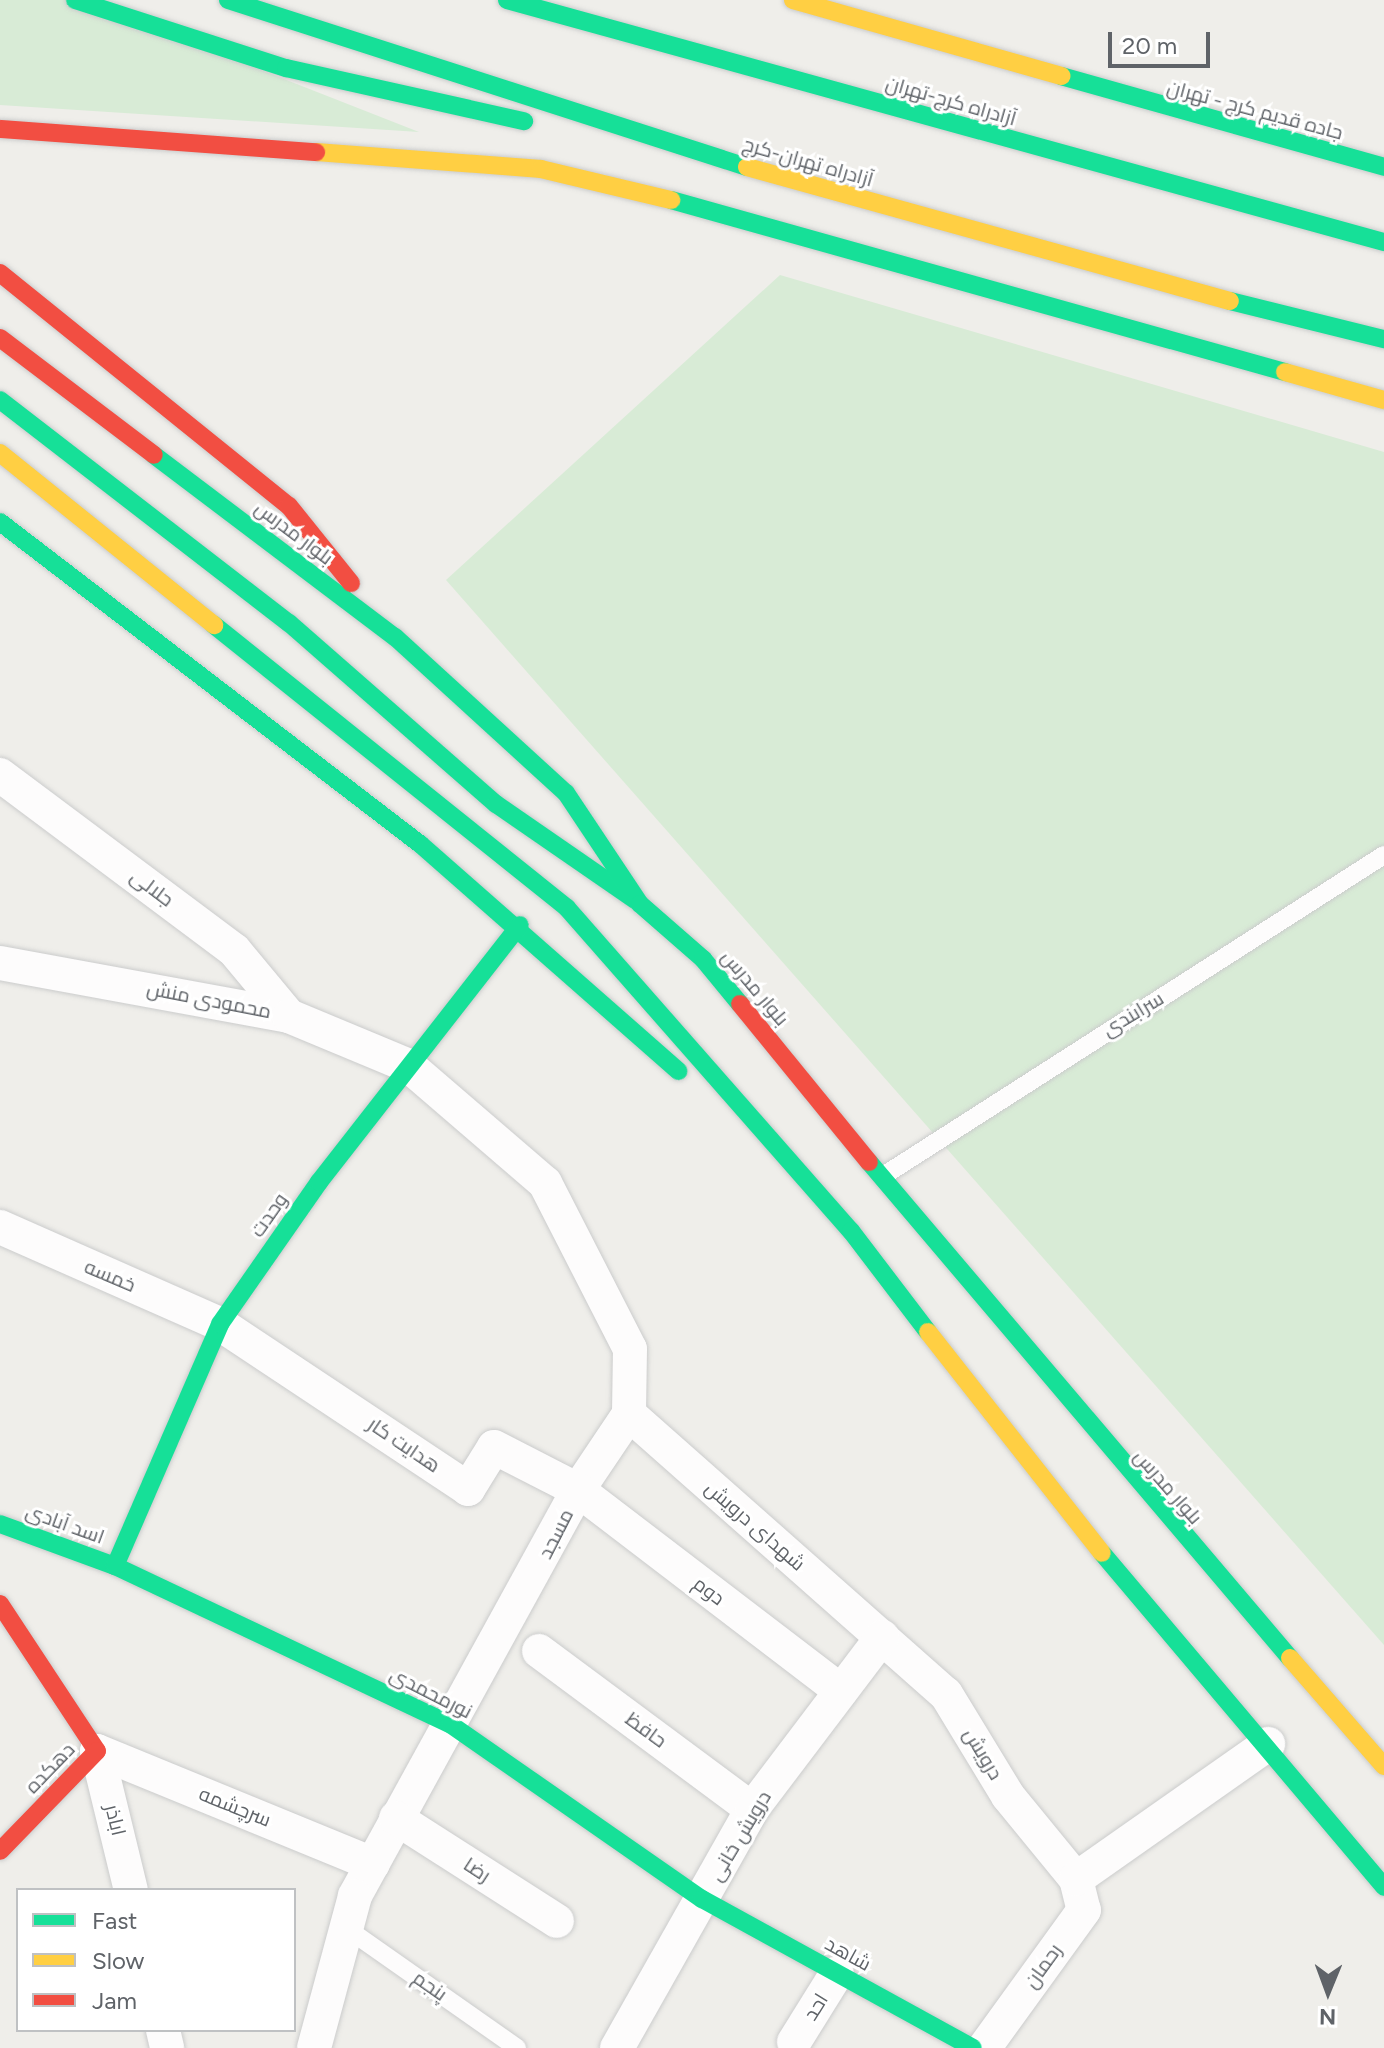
<!DOCTYPE html>
<meta charset="utf-8">
<style>
body{margin:0}
#map{position:relative;width:1384px;height:2048px;overflow:hidden;background:#efeeea;font-family:Figtree,Cairo,sans-serif}
div>[style]{position:absolute}
.green>*{inset:0;background:#d8ebd6}
.roads{filter:drop-shadow(0 0 2px #cbcccc) drop-shadow(0 0 2px #cbcccc)}
.lane>*{height:18px;margin:-9px;padding:0 9px;transform-origin:9px;border-radius:9px;background:#fdfcfc}
.street>*{height:34px;margin:-17px;padding:0 17px;transform-origin:17px;border-radius:17px;background:#fdfcfc}
.fast>*{height:18px;margin:-9px;padding:0 9px;transform-origin:9px;border-radius:9px;background:#16e098}
.slow>*{height:18px;margin:-9px;padding:0 9px;transform-origin:9px;border-radius:9px;background:#ffcf43}
.jam>*{height:18px;margin:-9px;padding:0 9px;transform-origin:9px;border-radius:9px;background:#f24e42}
span{translate:-50% -50%;white-space:nowrap;text-align:center;line-height:1.15;-webkit-text-stroke:6px #fff;paint-order:stroke}
.street-label{font-size:20px;color:#5f6368}
.legend{position:absolute;left:16px;top:1888px;width:280px;height:144px;box-sizing:border-box;background:#fff;border:2px solid #bfc1c3;margin:0;padding:10px 14px;list-style:none;font-size:24px;color:#5f6368}
.legend li{display:flex;align-items:center;gap:16px;height:40px}
.legend b{width:40px;border:2px solid #bfc1c3}
.north{position:absolute;left:1288px;top:1952px;width:80px;height:80px;-webkit-text-stroke:6px #fff;paint-order:stroke;rotate:181deg;font-size:22px;font-weight:700;line-height:32px;text-align:center;color:#5f6368}
.north::after{content:'';display:block;margin:auto;width:28px;height:36px;background:#5f6368;clip-path:polygon(50% 0,100% 100%,50% 72%,0 100%)}
.scale{position:absolute;left:1108px;top:32px;width:102px;height:36px;box-sizing:border-box;border:4px solid #5f6368;border-top:0;padding-left:10px;font-size:24px;line-height:28px;white-space:nowrap;color:#5f6368;-webkit-text-stroke:6px #fff;paint-order:stroke}
</style>
<div id="map">
<div class="green">
<div style="clip-path:polygon(0 0,82px 0,419px 132px,0 105px)"></div>
<div style="clip-path:polygon(780px 275px,1384px 452px,1384px 1645px,446px 580px)"></div>
</div>
<div class="roads">
<div class="lane">
<div style="left:883px;top:1176px;width:595px;rotate:-32.65deg"></div>
<div style="left:342px;top:1925px;width:214px;rotate:35.1deg"></div>
</div>
<div class="street">
<div style="left:0;top:775px;width:292px;rotate:36.8deg"></div>
<div style="left:234px;top:950px;width:86px;rotate:50.2deg"></div>
<div style="left:0;top:963px;width:294px;rotate:10.4deg"></div>
<div style="left:289px;top:1016px;width:130px;rotate:22.6deg"></div>
<div style="left:409px;top:1066px;width:179px;rotate:40.7deg"></div>
<div style="left:545px;top:1183px;width:186px;rotate:62.9deg"></div>
<div style="left:630px;top:1349px;width:65px;rotate:90.9deg"></div>
<div style="left:629px;top:1414px;width:92px;rotate:123.9deg"></div>
<div style="left:578px;top:1490px;width:463px;rotate:118.8deg"></div>
<div style="left:355px;top:1896px;width:157px;rotate:105.1deg"></div>
<div style="left:0;top:1227px;width:240px;rotate:23.8deg"></div>
<div style="left:220px;top:1324px;width:298px;rotate:33.6deg"></div>
<div style="left:468px;top:1489px;width:49px;rotate:-58.2deg"></div>
<div style="left:494px;top:1447px;width:94px;rotate:27.1deg"></div>
<div style="left:578px;top:1490px;width:331px;rotate:37.4deg"></div>
<div style="left:629px;top:1414px;width:423px;rotate:41.5deg"></div>
<div style="left:946px;top:1694px;width:119px;rotate:58.7deg"></div>
<div style="left:1008px;top:1796px;width:107px;rotate:50.7deg"></div>
<div style="left:1076px;top:1879px;width:32px;rotate:76deg"></div>
<div style="left:1084px;top:1910px;width:170px;rotate:125.9deg"></div>
<div style="left:539px;top:1651px;width:265px;rotate:36.6deg"></div>
<div style="left:97px;top:1751px;width:298px;rotate:22.3deg"></div>
<div style="left:97px;top:1751px;width:143px;rotate:76.3deg"></div>
<div style="left:396px;top:1818px;width:191px;rotate:32.6deg"></div>
<div style="left:1076px;top:1879px;width:235px;rotate:-35.1deg"></div>
<div style="left:163px;top:2030px;width:18px;rotate:77deg"></div>
<div style="left:794px;top:2042px;width:81px;rotate:-58.1deg"></div>
<div style="left:617px;top:2048px;width:274px;rotate:-60.5deg"></div>
<div style="left:752px;top:1809px;width:216px;rotate:-52.9deg"></div>
</div>
<div class="fast">
<div style="left:75px;top:0;width:222px;rotate:17.9deg"></div>
<div style="left:286px;top:68px;width:244px;rotate:12.6deg"></div>
<div style="left:228px;top:0;width:545px;rotate:17.84deg"></div>
<div style="left:507px;top:0;width:910px;rotate:15.43deg"></div>
<div style="left:1061px;top:76px;width:336px;rotate:15.7deg"></div>
<div style="left:671px;top:200px;width:638px;rotate:15.65deg"></div>
<div style="left:1230px;top:301px;width:159px;rotate:13.9deg"></div>
<div style="left:0;top:400px;width:365px;rotate:37.7deg"></div>
<div style="left:289px;top:623px;width:275px;rotate:41.2deg"></div>
<div style="left:496px;top:804px;width:169px;rotate:34.6deg"></div>
<div style="left:154px;top:455px;width:302px;rotate:37.1deg"></div>
<div style="left:395px;top:637px;width:231px;rotate:42.4deg"></div>
<div style="left:566px;top:793px;width:133px;rotate:56.3deg"></div>
<div style="left:640px;top:904px;width:84px;rotate:41.1deg"></div>
<div style="left:703px;top:959px;width:58px;rotate:50.6deg"></div>
<div style="left:0;top:522px;width:529px;rotate:37.48deg"></div>
<div style="left:420px;top:844px;width:344px;rotate:41.3deg"></div>
<div style="left:214px;top:625px;width:452px;rotate:38.7deg"></div>
<div style="left:567px;top:908px;width:430px;rotate:48.7deg"></div>
<div style="left:851px;top:1231px;width:127px;rotate:52.7deg"></div>
<div style="left:869px;top:1162px;width:651px;rotate:49.68deg"></div>
<div style="left:0;top:1524px;width:122px;rotate:20.1deg"></div>
<div style="left:115px;top:1566px;width:370px;rotate:25.3deg"></div>
<div style="left:450px;top:1724px;width:307px;rotate:34.8deg"></div>
<div style="left:702px;top:1899px;width:309px;rotate:28.8deg"></div>
<div style="left:1102px;top:1553px;width:437px;rotate:49.8deg"></div>
<div style="left:115px;top:1566px;width:264px;rotate:-66.5deg"></div>
<div style="left:220px;top:1324px;width:173px;rotate:-55.1deg"></div>
<div style="left:319px;top:1182px;width:326px;rotate:-52deg"></div>
</div>
<div class="slow">
<div style="left:793px;top:0;width:279px;rotate:15.8deg"></div>
<div style="left:316px;top:152px;width:226px;rotate:4.3deg"></div>
<div style="left:541px;top:169px;width:134px;rotate:13.4deg"></div>
<div style="left:747px;top:167px;width:501px;rotate:15.51deg"></div>
<div style="left:1285px;top:372px;width:103px;rotate:15.8deg"></div>
<div style="left:0;top:453px;width:275px;rotate:38.8deg"></div>
<div style="left:928px;top:1332px;width:281px;rotate:51.8deg"></div>
<div style="left:1290px;top:1658px;width:143px;rotate:49deg"></div>
</div>
<div class="jam">
<div style="left:0;top:129px;width:317px;rotate:4.2deg"></div>
<div style="left:0;top:273px;width:371px;rotate:38.9deg"></div>
<div style="left:289px;top:506px;width:99px;rotate:51.2deg"></div>
<div style="left:0;top:338px;width:193px;rotate:37.2deg"></div>
<div style="left:740px;top:1004px;width:204px;rotate:50.8deg"></div>
<div style="left:0;top:1604px;width:176px;rotate:56.6deg"></div>
<div style="left:97px;top:1751px;width:139px;rotate:134.1deg"></div>
</div>
</div>
<div class="street-label">
<span style="left:951px;top:101px;rotate:16deg">آزادراه کرج-تهران</span>
<span style="left:1255px;top:110px;rotate:15deg">جاده قدیم کرج - تهران</span>
<span style="left:808px;top:162px;rotate:16deg">آزادراه تهران-کرج</span>
<span style="left:294px;top:533px;rotate:37deg">بلوار مدرس</span>
<span style="left:152px;top:888px;rotate:37deg">جلالی</span>
<span style="left:755px;top:988px;rotate:50deg">بلوار مدرس</span>
<span style="left:209px;top:1000px;rotate:11deg">محمودی منش</span>
<span style="left:1133px;top:1014px;rotate:-31deg">سرابندی</span>
<span style="left:269px;top:1215px;rotate:-55deg">وحدت</span>
<span style="left:110px;top:1276px;rotate:23deg">خمسه</span>
<span style="left:404px;top:1445px;rotate:34deg">هدایت کار</span>
<span style="left:1168px;top:1487px;rotate:49deg">بلوار مدرس</span>
<span style="left:65px;top:1524px;rotate:20deg">اسد آبادی</span>
<span style="left:755px;top:1526px;rotate:41deg">شهدای درویش</span>
<span style="left:556px;top:1534px;rotate:-63deg">مسجد</span>
<span style="left:709px;top:1591px;rotate:37deg">دوم</span>
<span style="left:431px;top:1693px;rotate:27deg">نورمحمدی</span>
<span style="left:646px;top:1730px;rotate:36deg">حافظ</span>
<span style="left:983px;top:1754px;rotate:59deg">درویش</span>
<span style="left:50px;top:1768px;rotate:-46deg">دهکده</span>
<span style="left:235px;top:1807px;rotate:22deg">سرچشمه</span>
<span style="left:115px;top:1820px;rotate:76deg">اباذر</span>
<span style="left:740px;top:1836px;rotate:-59deg">درویش خانی</span>
<span style="left:477px;top:1870px;rotate:33deg">رضا</span>
<span style="left:848px;top:1954px;rotate:29deg">شاهد</span>
<span style="left:1043px;top:1966px;rotate:-54deg">رحمان</span>
<span style="left:430px;top:1986px;rotate:35deg">پنجم</span>
<span style="left:816px;top:2007px;rotate:-58deg">احد</span>
</div>
<ul class="legend">
<li><b style="height:10px;background:#16e098"></b>Fast</li>
<li><b style="height:10px;background:#ffcf43"></b>Slow</li>
<li><b style="height:10px;background:#f24e42"></b>Jam</li>
</ul>
<div class="north">N</div>
<div class="scale">20 m</div>
</div>
